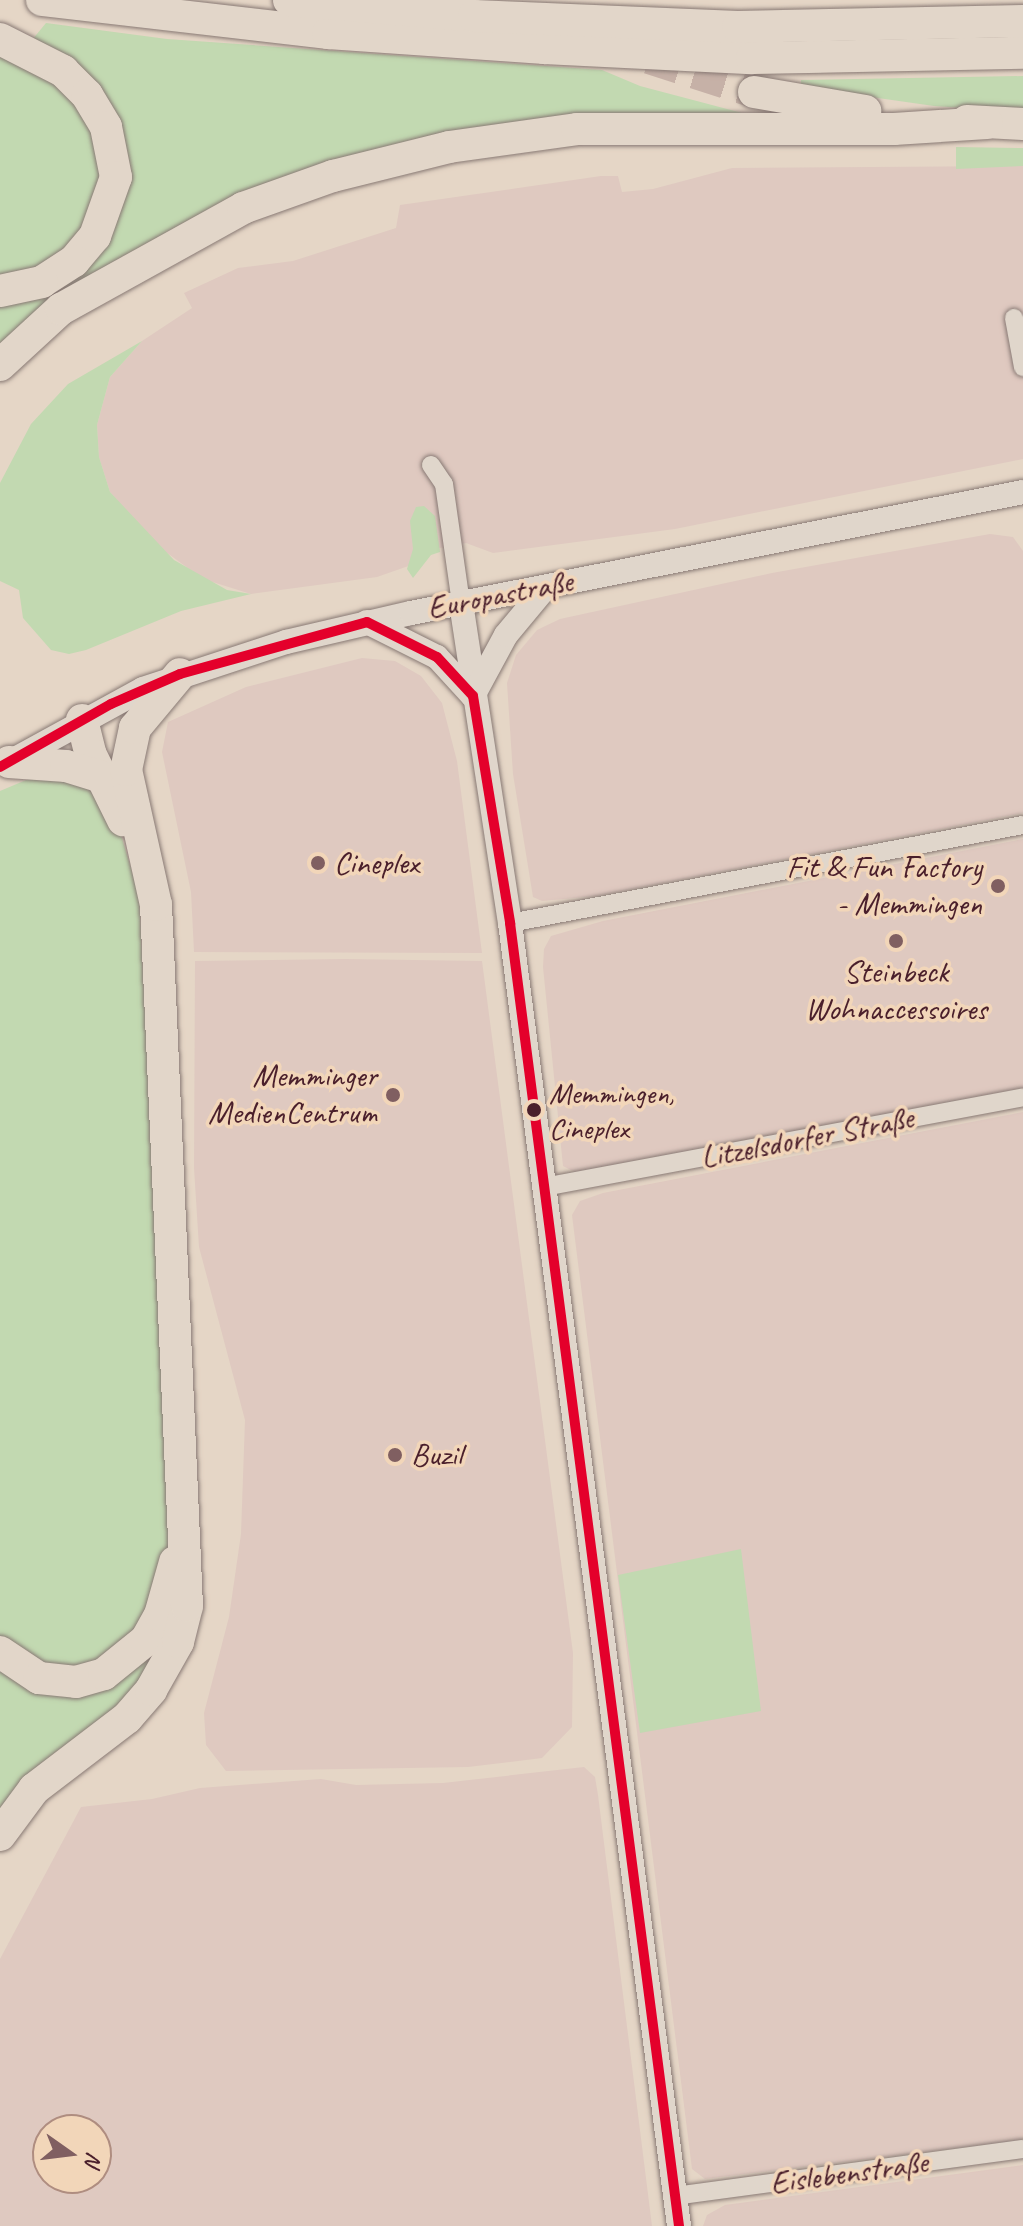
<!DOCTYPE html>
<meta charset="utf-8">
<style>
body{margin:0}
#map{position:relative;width:1023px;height:2226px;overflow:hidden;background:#e5d6c6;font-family:Caveat,sans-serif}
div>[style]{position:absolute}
.built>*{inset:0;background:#dfc9c0}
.green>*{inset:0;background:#c2d9b1}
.highway-tunnel>*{height:32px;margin-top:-16px;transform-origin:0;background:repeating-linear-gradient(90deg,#c6b1a7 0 32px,transparent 0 48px)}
.roads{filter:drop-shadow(0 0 2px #887974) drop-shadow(0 0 2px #887974)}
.street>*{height:18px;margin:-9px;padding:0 9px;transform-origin:9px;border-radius:9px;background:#e0d6cb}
.secondary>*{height:24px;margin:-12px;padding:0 12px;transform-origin:12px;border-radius:12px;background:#e0d6cb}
.highway>*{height:32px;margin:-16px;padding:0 16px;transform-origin:16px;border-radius:16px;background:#e2d6c9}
.bus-1>*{height:10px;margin:-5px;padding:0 5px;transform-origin:5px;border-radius:5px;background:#e4002b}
.dots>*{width:22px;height:22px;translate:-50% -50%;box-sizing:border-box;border:4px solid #f2d6b9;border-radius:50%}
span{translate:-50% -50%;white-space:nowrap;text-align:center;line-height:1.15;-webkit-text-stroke:7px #f2d6b9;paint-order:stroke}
.bus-label{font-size:30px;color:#4a1f2b}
.left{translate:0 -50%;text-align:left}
.street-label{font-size:32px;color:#4a1f2b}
.poi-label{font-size:32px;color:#4a1f2b}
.right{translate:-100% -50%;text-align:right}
.north{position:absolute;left:32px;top:2114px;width:80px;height:80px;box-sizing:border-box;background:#f2d6b9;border:2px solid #af8d80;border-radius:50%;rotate:104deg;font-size:22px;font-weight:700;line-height:32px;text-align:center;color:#4a1f2b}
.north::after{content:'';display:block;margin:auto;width:28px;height:36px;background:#805f61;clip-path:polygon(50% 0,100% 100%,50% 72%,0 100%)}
</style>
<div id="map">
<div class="built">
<div style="clip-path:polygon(1023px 166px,1023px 459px,675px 529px,493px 553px,466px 543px,435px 549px,417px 563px,377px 577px,251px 594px,203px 579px,152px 542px,110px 492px,99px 457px,97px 425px,110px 377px,142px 341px,192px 308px,184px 293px,238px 268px,293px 261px,396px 228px,400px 205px,601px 176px,618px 176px,622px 192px,653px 189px,732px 168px)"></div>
<div style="clip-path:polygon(990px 534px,1013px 537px,1023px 551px,1023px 813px,596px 896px,542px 901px,533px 897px,513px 774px,507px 683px,516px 655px,537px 630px,560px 619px,772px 573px)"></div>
<div style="clip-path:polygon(362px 658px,395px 661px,421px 676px,442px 703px,457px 761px,482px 953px,194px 952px,191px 892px,162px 752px,168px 722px,246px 687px)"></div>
<div style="clip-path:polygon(1023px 839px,1023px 1088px,575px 1172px,563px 1166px,543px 967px,544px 949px,551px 936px,603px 921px)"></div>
<div style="clip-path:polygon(345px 959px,482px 961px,573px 1653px,572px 1727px,542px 1758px,468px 1767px,226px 1771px,206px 1745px,204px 1713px,229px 1617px,241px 1534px,245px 1420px,199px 1247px,194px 1168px,195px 961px)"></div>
<div style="clip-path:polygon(1023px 1112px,1023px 2140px,705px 2179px,692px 2169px,572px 1215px,580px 1201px,603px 1193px)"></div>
<div style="clip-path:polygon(evenodd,584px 1767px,595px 1777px,598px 1795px,652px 2226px,0 2226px,0 1959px,81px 1807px,152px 1799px,200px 1788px,321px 1779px,356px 1785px,443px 1783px,584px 1767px,48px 2130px,96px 2130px,96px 2178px,48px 2178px,48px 2130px)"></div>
<div style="clip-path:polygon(1023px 2165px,1023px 2226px,703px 2226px,707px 2215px,725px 2205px)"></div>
</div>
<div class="green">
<div style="clip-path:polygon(46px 23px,167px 39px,602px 70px,640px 86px,746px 114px,424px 143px,53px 302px,0 346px,0 301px,63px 281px,125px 169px,32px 40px)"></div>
<div style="clip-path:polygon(0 48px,45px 70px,90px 116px,104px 177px,92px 220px,59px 259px,0 280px)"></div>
<div style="clip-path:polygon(1023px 76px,1023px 112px,934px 106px,801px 87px,801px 80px)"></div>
<div style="clip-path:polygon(956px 147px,1023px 148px,1023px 166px,956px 169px)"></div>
<div style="clip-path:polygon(142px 341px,110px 377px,97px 425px,99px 457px,110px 492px,174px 560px,227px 590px,251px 594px,181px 611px,86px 650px,69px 654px,51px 650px,23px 618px,19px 590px,0 581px,0 483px,31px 424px,68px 384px)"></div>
<div style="clip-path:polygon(424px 506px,435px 516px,440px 552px,431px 555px,413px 578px,407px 569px,413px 549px,410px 521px,416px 507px)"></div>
<div style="clip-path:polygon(38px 775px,88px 781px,118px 825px,139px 895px,171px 1533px,166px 1570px,141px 1633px,100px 1667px,42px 1671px,0 1642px,0 791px)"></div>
<div style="clip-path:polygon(741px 1549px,761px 1711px,640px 1733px,618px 1575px)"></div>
<div style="clip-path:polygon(164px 1627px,147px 1684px,0 1818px,0 1663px,55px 1689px)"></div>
</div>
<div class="highway-tunnel">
<div style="left:649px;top:58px;width:110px;rotate:17.9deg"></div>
</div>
<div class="roads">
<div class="street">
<div style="left:1014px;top:318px;width:50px;rotate:79.6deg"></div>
<div style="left:431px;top:465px;width:23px;rotate:56deg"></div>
<div style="left:444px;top:484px;width:120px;rotate:81.9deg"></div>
<div style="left:510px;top:923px;width:522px;rotate:-10.82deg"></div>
<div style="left:544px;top:1187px;width:487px;rotate:-10.6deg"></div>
<div style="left:675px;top:2196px;width:351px;rotate:-7.7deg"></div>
</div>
<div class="secondary">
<div style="left:461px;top:603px;width:324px;rotate:81.3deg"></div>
<div style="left:510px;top:923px;width:1314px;rotate:82.61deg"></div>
<div style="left:367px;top:622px;width:78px;rotate:26.6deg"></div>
<div style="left:437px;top:657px;width:52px;rotate:47.4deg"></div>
<div style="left:473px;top:696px;width:69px;rotate:-61.6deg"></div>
<div style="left:506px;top:635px;width:62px;rotate:-50.2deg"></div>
<div style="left:6px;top:764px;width:156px;rotate:-28.7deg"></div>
<div style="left:143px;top:689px;width:151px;rotate:-18.2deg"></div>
<div style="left:286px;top:642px;width:128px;rotate:-13.1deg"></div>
<div style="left:411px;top:613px;width:624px;rotate:-11.18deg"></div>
</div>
<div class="highway">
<div style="left:42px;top:0;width:288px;rotate:6.6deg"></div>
<div style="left:328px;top:33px;width:217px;rotate:4deg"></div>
<div style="left:544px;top:48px;width:208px;rotate:2.8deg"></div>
<div style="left:752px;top:58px;width:271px;rotate:-1.1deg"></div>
<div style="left:289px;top:0;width:186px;rotate:4.9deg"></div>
<div style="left:474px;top:16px;width:264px;rotate:2.4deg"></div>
<div style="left:738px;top:27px;width:285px;rotate:-1.2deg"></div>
<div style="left:0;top:39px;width:71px;rotate:26.9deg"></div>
<div style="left:63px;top:71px;width:34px;rotate:45deg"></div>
<div style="left:87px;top:95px;width:37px;rotate:59deg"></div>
<div style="left:106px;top:127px;width:51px;rotate:78.7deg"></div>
<div style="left:116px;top:177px;width:63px;rotate:109.6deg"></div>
<div style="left:95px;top:236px;width:33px;rotate:130deg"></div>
<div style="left:74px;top:261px;width:38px;rotate:147deg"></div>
<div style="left:42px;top:282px;width:43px;rotate:167.9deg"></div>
<div style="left:754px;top:92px;width:113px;rotate:9.7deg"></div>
<div style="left:967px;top:121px;width:56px;rotate:3.1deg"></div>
<div style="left:0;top:365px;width:83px;rotate:-42.6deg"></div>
<div style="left:61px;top:309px;width:208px;rotate:-29deg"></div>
<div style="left:243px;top:208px;width:96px;rotate:-19.6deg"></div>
<div style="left:333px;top:176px;width:120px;rotate:-14deg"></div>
<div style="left:449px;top:147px;width:129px;rotate:-8deg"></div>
<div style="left:577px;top:129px;width:317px"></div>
<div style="left:894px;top:129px;width:93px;rotate:-3.7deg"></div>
<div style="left:82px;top:720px;width:34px;rotate:76deg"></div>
<div style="left:90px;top:753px;width:75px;rotate:63.8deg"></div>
<div style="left:9px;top:762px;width:57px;rotate:4deg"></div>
<div style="left:66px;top:766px;width:38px;rotate:17deg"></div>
<div style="left:0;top:1652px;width:47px;rotate:33.7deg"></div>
<div style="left:39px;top:1678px;width:37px;rotate:6deg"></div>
<div style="left:76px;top:1682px;width:29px;rotate:-16deg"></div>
<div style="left:104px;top:1674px;width:54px;rotate:-39deg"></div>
<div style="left:146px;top:1640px;width:29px;rotate:-61deg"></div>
<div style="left:160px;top:1615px;width:55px;rotate:-74.2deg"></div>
<div style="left:0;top:1835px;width:57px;rotate:-53.5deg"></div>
<div style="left:34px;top:1789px;width:117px;rotate:-37.4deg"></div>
<div style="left:127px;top:1718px;width:37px;rotate:-49deg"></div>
<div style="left:151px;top:1690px;width:55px;rotate:-60.6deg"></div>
<div style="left:178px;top:1642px;width:37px;rotate:-76deg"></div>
<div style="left:187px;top:1606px;width:702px;rotate:-92.53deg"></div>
<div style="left:156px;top:905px;width:138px;rotate:-102.5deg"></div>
<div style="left:126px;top:770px;width:43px;rotate:-77.9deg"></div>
<div style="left:135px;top:728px;width:70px;rotate:-50.2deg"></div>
</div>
</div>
<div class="bus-1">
<div style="left:0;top:767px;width:128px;rotate:-29.6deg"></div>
<div style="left:111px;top:704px;width:75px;rotate:-23.5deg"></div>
<div style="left:180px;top:674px;width:194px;rotate:-15.5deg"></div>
<div style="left:367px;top:622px;width:78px;rotate:26.6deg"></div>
<div style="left:437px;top:657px;width:53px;rotate:47.3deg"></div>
<div style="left:473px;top:696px;width:230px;rotate:80.7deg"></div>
<div style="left:510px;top:923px;width:1314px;rotate:82.61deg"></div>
</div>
<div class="dots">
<div style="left:318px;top:863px;background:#805f61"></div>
<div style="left:998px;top:886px;background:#805f61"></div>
<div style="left:896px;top:941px;background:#805f61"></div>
<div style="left:393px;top:1095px;background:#805f61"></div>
<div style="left:534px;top:1110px;background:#4a1f2b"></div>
<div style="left:395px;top:1455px;background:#805f61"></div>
</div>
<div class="bus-label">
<span class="left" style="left:549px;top:1110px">Memmingen,<br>Cineplex</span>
</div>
<div class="street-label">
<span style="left:500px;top:595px;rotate:-11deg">Europastraße</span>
<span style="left:807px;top:1138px;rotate:-11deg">Litzelsdorfer Straße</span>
<span style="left:849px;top:2173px;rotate:-8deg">Eislebenstraße</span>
</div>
<div class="poi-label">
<span class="left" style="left:334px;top:863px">Cineplex</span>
<span class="right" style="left:982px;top:886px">Fit &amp; Fun Factory<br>- Memmingen</span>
<span style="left:896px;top:991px">Steinbeck<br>Wohnaccessoires</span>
<span class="right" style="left:377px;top:1095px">Memminger<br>MedienCentrum</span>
<span class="left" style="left:411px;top:1455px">Buzil</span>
</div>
<div class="north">N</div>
</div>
